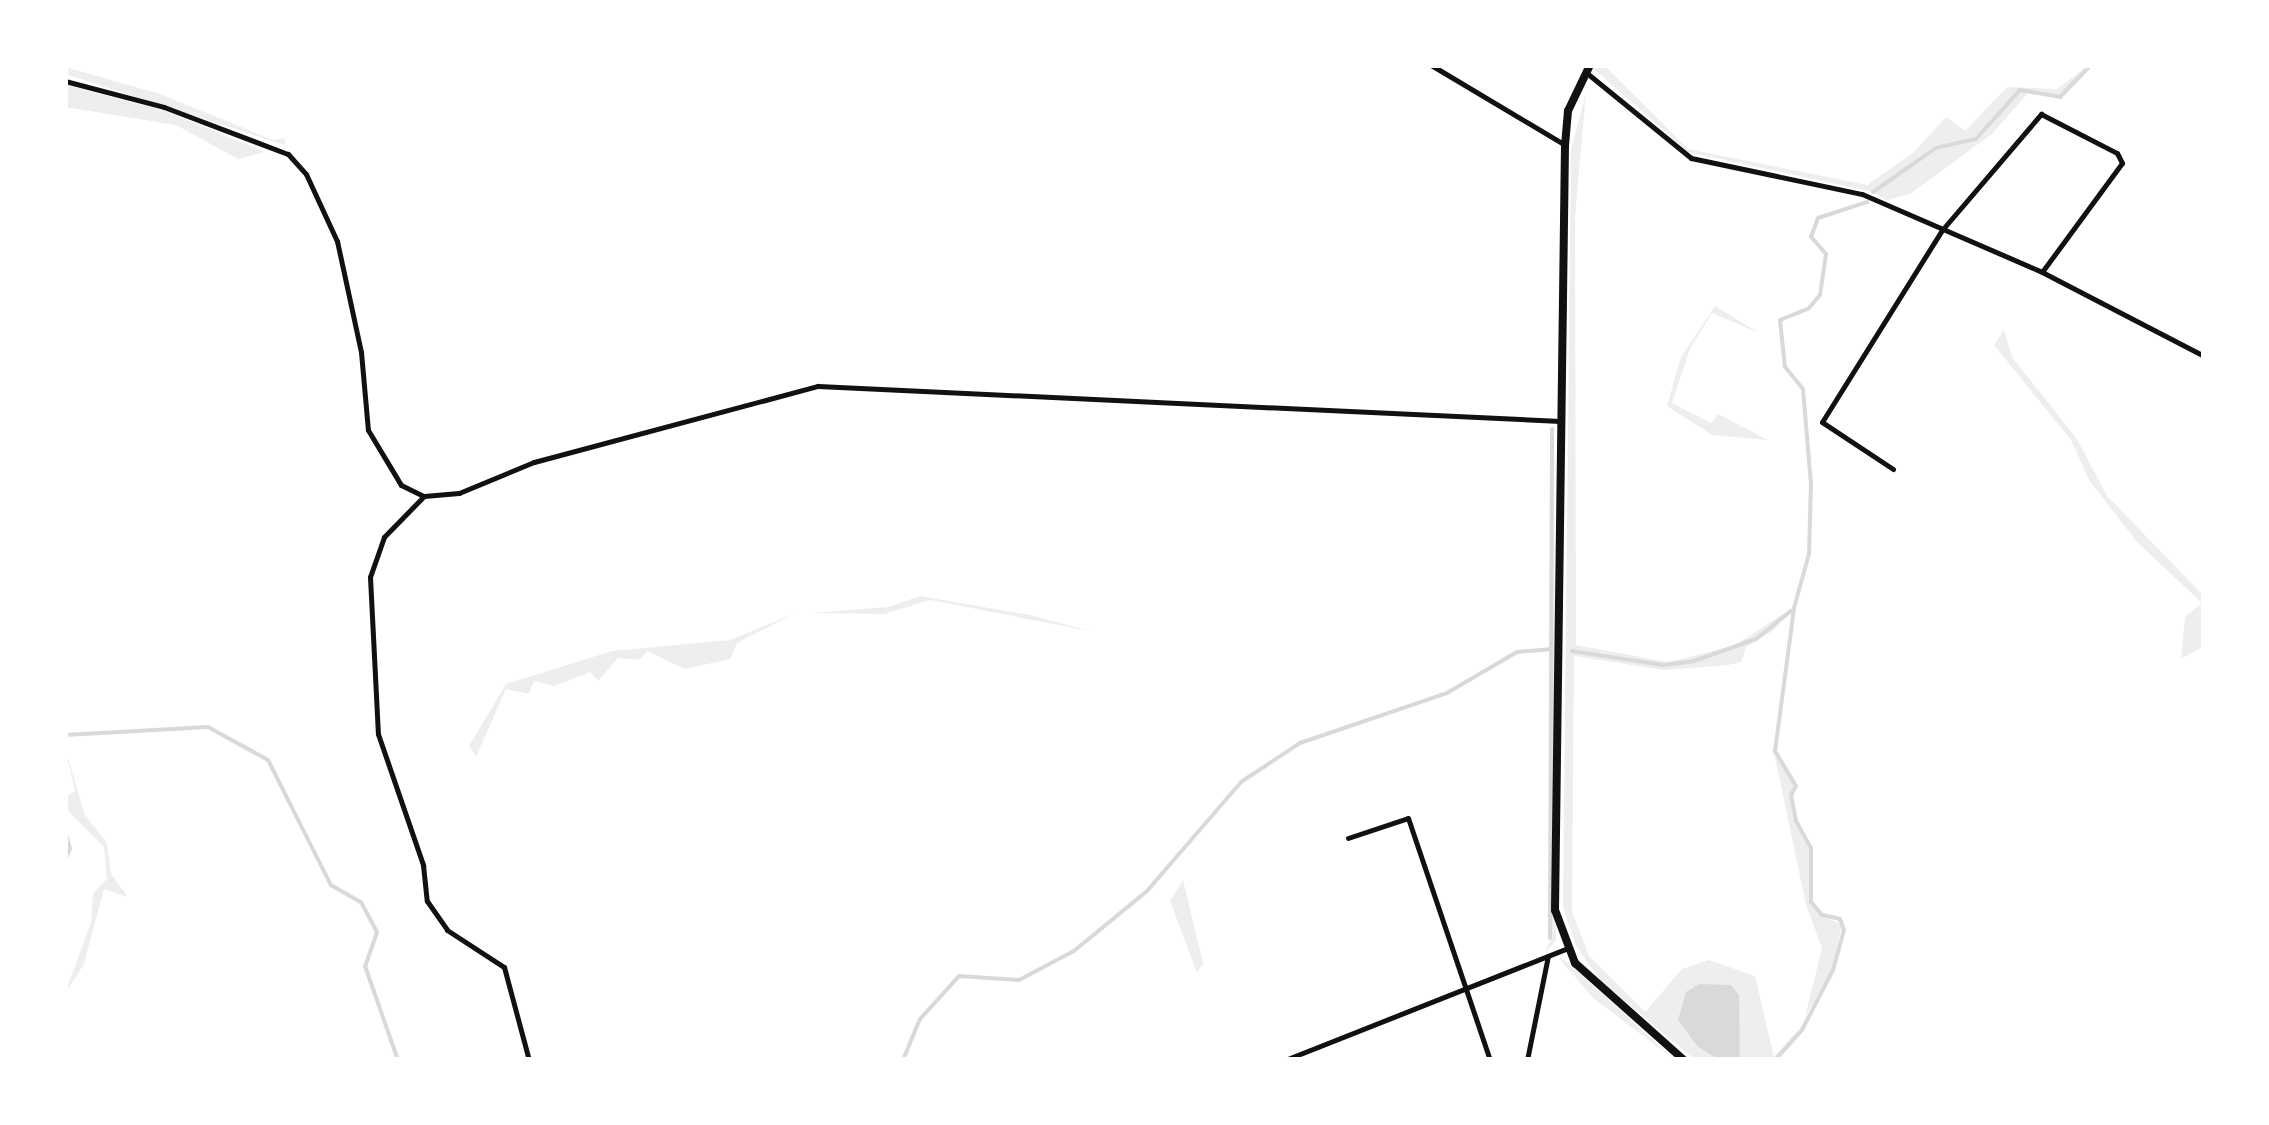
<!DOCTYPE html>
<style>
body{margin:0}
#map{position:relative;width:2269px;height:1125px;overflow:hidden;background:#fff;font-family:Bitter,serif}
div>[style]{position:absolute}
.green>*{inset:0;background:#eee}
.water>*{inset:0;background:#d9d9d9}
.stream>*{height:4px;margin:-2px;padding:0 2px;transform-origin:2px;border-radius:2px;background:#d9d9d9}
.minor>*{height:5px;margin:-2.5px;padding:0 2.5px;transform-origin:2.5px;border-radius:2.5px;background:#111}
.secondary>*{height:8px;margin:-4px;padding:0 4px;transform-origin:4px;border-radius:4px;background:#111}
span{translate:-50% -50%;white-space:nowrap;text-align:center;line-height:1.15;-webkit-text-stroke:8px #fff;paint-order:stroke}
.frame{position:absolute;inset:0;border:68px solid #fff;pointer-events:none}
</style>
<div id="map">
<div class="green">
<div style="clip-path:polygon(1604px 65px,1688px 149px,1867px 185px,1913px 153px,1946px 117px,1965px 131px,2007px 87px,2057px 89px,2089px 65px,2060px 95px,2019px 89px,1976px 138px,1935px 147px,1872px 192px,1688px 152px,1593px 68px)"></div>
<div style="clip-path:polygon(65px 67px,157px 93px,273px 140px,285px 138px,285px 145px,65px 74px)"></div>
<div style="clip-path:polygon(65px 85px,165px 111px,265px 152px,238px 159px,176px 125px,65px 107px)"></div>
<div style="clip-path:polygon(2020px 92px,2028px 93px,1992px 134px,1910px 194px,1887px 200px,1874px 193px,1937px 150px,1977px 141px)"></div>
<div style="clip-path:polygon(1586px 93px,1575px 217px,1576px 645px,1668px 662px,1734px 646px,1792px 608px,1774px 630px,1746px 647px,1741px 662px,1728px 665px,1664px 670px,1574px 656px,1572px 912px,1589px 956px,1645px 1012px,1682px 969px,1709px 960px,1755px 976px,1774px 1057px,1804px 1023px,1775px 1060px,1740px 1060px,1738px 1022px,1691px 987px,1678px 1020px,1719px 1060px,1695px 1060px,1600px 980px,1576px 946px,1563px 908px,1571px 150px)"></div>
<div style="clip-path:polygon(1715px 306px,1759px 333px,1712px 313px,1690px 349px,1672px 403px,1711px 423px,1718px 414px,1768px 440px,1712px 435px,1667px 406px,1681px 357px)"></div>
<div style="clip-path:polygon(2004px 330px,2012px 357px,2077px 439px,2107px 496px,2204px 596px,2204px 646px,2181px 659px,2185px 617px,2202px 603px,2137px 542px,2089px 480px,2071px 440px,1994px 345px)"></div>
<div style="clip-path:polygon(1554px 427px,1556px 941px,1545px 952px,1551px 938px)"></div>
<div style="clip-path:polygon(920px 596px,1030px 615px,1090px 631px,930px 600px,884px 614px,810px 613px,889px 607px)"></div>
<div style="clip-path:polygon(796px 613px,737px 643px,730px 659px,685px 669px,647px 651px,639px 660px,618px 658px,598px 681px,590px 672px,554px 686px,534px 681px,529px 694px,506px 689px,476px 757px,469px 746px,506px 684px,612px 651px,730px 640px)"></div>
<div style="clip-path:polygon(65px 748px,85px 815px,107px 843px,111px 874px,128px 897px,104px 889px,84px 964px,65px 994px,91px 922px,93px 893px,107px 879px,104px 847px,65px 808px,65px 797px,75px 791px)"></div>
<div style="clip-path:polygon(1774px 752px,1795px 786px,1789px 795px,1794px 821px,1810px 849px,1810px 902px,1821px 916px,1842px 924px,1832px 970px,1805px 1017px,1822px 948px,1806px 905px)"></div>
<div style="clip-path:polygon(1183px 880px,1203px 963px,1197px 973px,1170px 901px)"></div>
<div style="clip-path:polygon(1558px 957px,1567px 962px,1675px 1060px,1593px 998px)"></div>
</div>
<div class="water">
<div style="clip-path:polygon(1699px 984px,1731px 985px,1739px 995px,1740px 1060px,1719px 1060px,1697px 1046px,1678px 1020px,1686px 992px)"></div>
</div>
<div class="stream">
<div style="left:1873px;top:192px;width:77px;rotate:-34.9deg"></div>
<div style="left:1936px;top:148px;width:41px;rotate:-12.7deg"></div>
<div style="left:1976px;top:139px;width:66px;rotate:-48.1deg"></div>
<div style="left:2020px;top:90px;width:41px;rotate:9.9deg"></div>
<div style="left:2060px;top:97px;width:45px;rotate:-45.9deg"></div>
<div style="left:1572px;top:651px;width:92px;rotate:8.7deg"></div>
<div style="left:1663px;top:665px;width:31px;rotate:-7deg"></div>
<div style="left:1694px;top:661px;width:66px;rotate:-19.5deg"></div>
<div style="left:1756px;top:639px;width:45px;rotate:-38.7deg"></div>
<div style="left:65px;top:735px;width:143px;rotate:-3.2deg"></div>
<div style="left:208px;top:727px;width:68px;rotate:28.8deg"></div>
<div style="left:268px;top:760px;width:140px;rotate:63.3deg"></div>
<div style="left:331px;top:885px;width:34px;rotate:30deg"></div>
<div style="left:361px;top:902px;width:34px;rotate:62deg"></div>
<div style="left:377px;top:932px;width:36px;rotate:109deg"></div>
<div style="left:365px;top:966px;width:100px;rotate:70.7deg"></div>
<div style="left:65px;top:832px;width:17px;rotate:73deg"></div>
<div style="left:70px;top:848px;width:14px;rotate:111deg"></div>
<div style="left:1550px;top:938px;width:509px;rotate:-89.77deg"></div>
<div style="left:903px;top:1060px;width:44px;rotate:-67.5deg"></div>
<div style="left:920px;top:1019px;width:58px;rotate:-47.8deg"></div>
<div style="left:959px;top:976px;width:60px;rotate:3.8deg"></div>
<div style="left:1019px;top:980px;width:62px;rotate:-27.8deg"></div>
<div style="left:1074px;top:951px;width:94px;rotate:-39.4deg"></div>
<div style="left:1147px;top:891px;width:144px;rotate:-49.2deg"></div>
<div style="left:1241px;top:782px;width:71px;rotate:-33.5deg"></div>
<div style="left:1300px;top:743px;width:155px;rotate:-18.8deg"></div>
<div style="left:1447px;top:693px;width:81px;rotate:-30.4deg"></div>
<div style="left:1517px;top:652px;width:32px;rotate:-5deg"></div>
<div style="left:1775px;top:1060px;width:40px;rotate:-48deg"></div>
<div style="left:1802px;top:1030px;width:68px;rotate:-62.7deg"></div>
<div style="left:1833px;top:970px;width:41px;rotate:-74.6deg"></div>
<div style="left:1844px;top:930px;width:12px;rotate:-110deg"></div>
<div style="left:1840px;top:919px;width:18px;rotate:-167deg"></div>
<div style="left:1822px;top:915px;width:17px;rotate:-130deg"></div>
<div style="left:1811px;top:902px;width:54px;rotate:-90deg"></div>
<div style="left:1811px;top:848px;width:31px;rotate:-119deg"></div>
<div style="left:1796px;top:821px;width:26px;rotate:-101deg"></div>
<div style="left:1791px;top:795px;width:10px;rotate:-61deg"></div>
<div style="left:1796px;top:786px;width:41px;rotate:-121deg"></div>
<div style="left:1775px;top:751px;width:144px;rotate:-82.4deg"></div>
<div style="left:1794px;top:608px;width:56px;rotate:-74.5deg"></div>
<div style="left:1809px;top:554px;width:70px;rotate:-88.4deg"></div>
<div style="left:1811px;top:484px;width:95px;rotate:-94.8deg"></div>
<div style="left:1803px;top:389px;width:28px;rotate:-129deg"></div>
<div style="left:1785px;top:367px;width:47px;rotate:-96.1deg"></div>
<div style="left:1780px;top:320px;width:31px;rotate:-22deg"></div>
<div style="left:1809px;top:308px;width:17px;rotate:-50deg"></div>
<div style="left:1820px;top:295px;width:41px;rotate:-81.7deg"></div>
<div style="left:1826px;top:254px;width:23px;rotate:-131deg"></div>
<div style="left:1811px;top:237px;width:20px;rotate:-70deg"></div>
<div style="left:1818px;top:218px;width:52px;rotate:-18.1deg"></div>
</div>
<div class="minor">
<div style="left:1431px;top:65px;width:156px;rotate:30.8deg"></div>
<div style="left:1588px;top:74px;width:133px;rotate:39.2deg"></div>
<div style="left:1691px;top:158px;width:175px;rotate:11.9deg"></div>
<div style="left:1862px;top:194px;width:196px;rotate:23.4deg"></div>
<div style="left:2042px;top:272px;width:182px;rotate:27.4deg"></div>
<div style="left:65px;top:81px;width:102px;rotate:14.7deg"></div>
<div style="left:164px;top:107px;width:133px;rotate:20.8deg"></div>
<div style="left:288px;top:154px;width:27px;rotate:48deg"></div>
<div style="left:306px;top:174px;width:74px;rotate:65.2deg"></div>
<div style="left:337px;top:241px;width:114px;rotate:77.8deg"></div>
<div style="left:361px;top:352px;width:78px;rotate:84.9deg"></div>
<div style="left:368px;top:430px;width:64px;rotate:59deg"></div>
<div style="left:401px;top:485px;width:25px;rotate:26deg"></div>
<div style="left:424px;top:496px;width:35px;rotate:-5deg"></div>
<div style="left:459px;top:493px;width:81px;rotate:-22.5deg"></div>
<div style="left:534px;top:462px;width:294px;rotate:-15deg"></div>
<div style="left:818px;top:386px;width:743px;rotate:2.7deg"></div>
<div style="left:1893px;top:469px;width:85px;rotate:-146.5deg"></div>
<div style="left:1822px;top:422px;width:226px;rotate:-58deg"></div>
<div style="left:1942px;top:230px;width:153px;rotate:-49.5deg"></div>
<div style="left:2041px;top:114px;width:85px;rotate:27.2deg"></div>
<div style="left:2117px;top:153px;width:11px;rotate:63deg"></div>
<div style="left:2122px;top:163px;width:135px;rotate:126.3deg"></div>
<div style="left:423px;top:497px;width:56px;rotate:134.3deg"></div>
<div style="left:384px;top:537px;width:42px;rotate:109.3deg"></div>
<div style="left:370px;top:577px;width:157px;rotate:87.1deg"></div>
<div style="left:378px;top:734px;width:139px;rotate:71deg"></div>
<div style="left:423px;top:865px;width:36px;rotate:84deg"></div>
<div style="left:427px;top:901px;width:35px;rotate:55deg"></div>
<div style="left:447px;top:930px;width:68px;rotate:33deg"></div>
<div style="left:504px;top:967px;width:96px;rotate:75deg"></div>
<div style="left:1348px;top:838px;width:63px;rotate:-18.4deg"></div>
<div style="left:1408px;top:818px;width:256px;rotate:71.3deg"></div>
<div style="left:1285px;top:1060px;width:304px;rotate:-21.6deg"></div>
<div style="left:1527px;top:1060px;width:106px;rotate:-78.6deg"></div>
</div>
<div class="secondary">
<div style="left:1590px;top:65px;width:51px;rotate:115.6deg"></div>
<div style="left:1568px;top:111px;width:34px;rotate:95deg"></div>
<div style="left:1565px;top:145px;width:765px;rotate:90.75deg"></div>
<div style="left:1555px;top:910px;width:57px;rotate:69.3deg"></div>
<div style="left:1575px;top:963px;width:146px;rotate:41.7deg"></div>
</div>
<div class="frame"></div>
</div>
